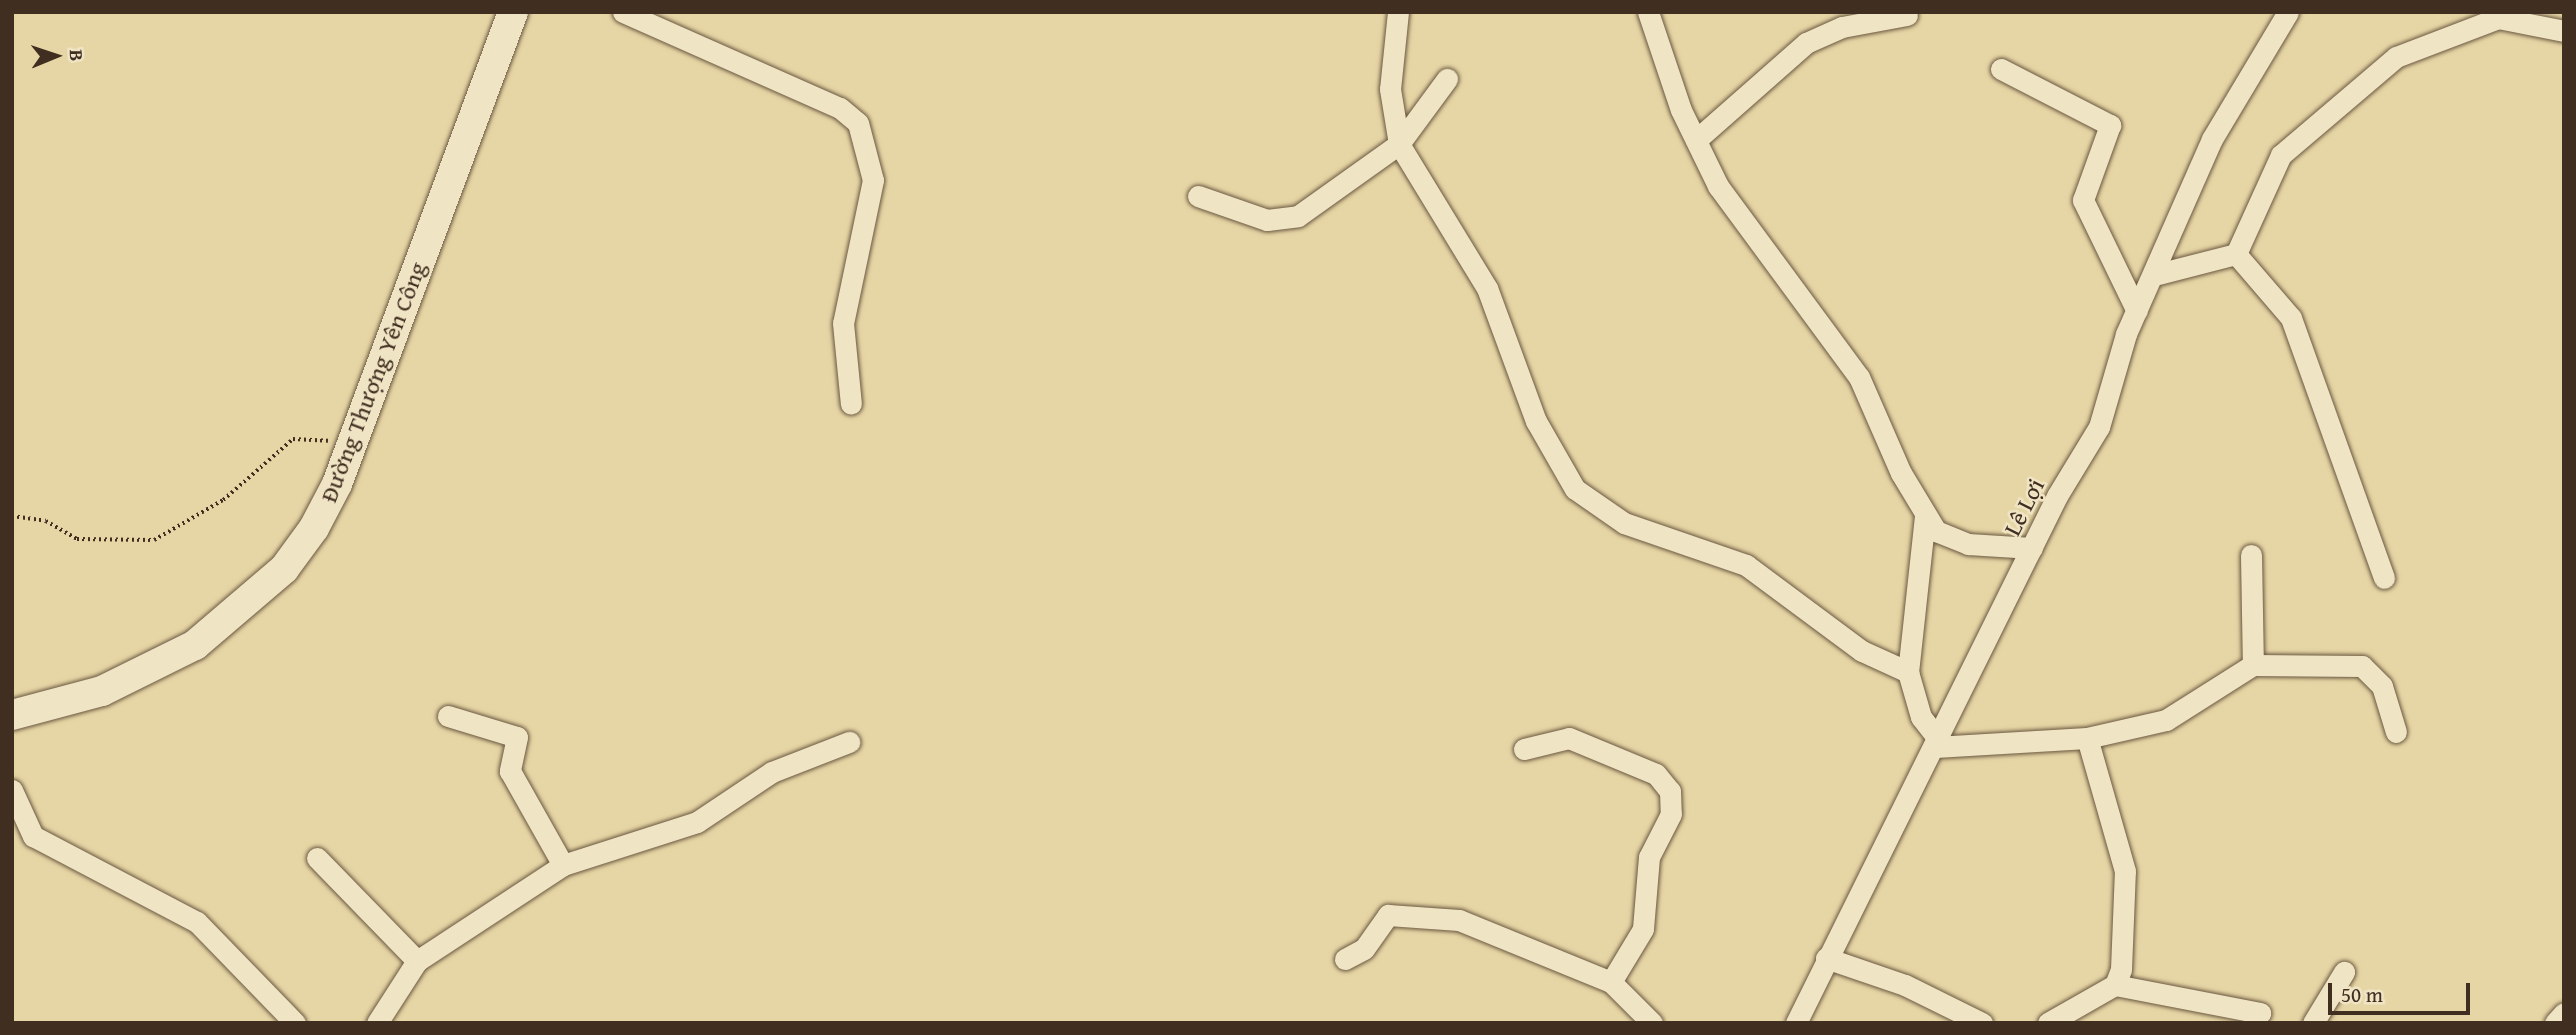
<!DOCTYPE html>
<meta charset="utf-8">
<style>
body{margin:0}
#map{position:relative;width:2576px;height:1035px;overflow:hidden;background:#e7d6a5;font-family:"Gentium Book Plus",serif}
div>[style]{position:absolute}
.path>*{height:3.5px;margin-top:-1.75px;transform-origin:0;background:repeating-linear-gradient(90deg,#402e20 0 2px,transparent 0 5.5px)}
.roads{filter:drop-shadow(0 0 2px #6a5841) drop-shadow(0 0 2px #6a5841)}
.minor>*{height:21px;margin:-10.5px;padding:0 10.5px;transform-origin:10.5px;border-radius:10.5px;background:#efe4c4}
.secondary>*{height:30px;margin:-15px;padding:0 15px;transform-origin:15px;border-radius:15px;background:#efe4c4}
span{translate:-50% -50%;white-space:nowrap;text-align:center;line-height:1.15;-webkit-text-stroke:5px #efe4c4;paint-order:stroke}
.street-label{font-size:24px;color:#402e20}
.frame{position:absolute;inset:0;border:14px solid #402e20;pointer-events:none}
.north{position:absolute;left:21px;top:21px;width:70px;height:70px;-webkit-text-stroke:5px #efe4c4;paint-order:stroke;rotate:88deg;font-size:19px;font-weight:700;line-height:28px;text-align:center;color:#402e20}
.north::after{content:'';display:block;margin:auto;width:24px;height:32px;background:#402e20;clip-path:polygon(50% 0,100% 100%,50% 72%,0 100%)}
.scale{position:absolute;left:2328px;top:983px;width:142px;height:32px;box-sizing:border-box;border:4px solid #402e20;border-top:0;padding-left:9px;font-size:21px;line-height:24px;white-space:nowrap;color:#402e20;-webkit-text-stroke:5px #efe4c4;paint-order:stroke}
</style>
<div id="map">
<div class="path">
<div style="left:12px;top:516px;width:34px;rotate:8deg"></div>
<div style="left:46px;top:521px;width:36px;rotate:30deg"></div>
<div style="left:77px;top:539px;width:77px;rotate:0.7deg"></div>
<div style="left:154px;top:540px;width:80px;rotate:-30.1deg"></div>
<div style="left:223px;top:500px;width:93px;rotate:-41.1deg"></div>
<div style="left:293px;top:439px;width:35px;rotate:3deg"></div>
</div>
<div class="roads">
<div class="minor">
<div style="left:623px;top:12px;width:237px;rotate:23.9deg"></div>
<div style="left:840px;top:108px;width:23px;rotate:40deg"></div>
<div style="left:858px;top:123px;width:59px;rotate:75.3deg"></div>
<div style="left:873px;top:180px;width:146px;rotate:101.8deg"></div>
<div style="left:843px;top:323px;width:81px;rotate:84.4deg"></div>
<div style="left:1398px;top:12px;width:77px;rotate:95.9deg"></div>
<div style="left:1390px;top:89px;width:56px;rotate:80.7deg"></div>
<div style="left:1399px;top:144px;width:169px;rotate:58.6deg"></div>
<div style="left:1487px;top:288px;width:142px;rotate:69.8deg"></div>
<div style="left:1536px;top:421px;width:78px;rotate:60.2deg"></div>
<div style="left:1575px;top:489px;width:60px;rotate:34.8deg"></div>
<div style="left:1624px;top:523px;width:129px;rotate:19deg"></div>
<div style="left:1746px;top:565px;width:144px;rotate:36.6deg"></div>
<div style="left:1862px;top:651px;width:51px;rotate:24.5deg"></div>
<div style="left:1648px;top:12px;width:103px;rotate:71.4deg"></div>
<div style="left:1681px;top:110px;width:85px;rotate:64deg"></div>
<div style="left:1718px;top:186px;width:237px;rotate:53.6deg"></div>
<div style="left:1859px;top:377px;width:105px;rotate:66.4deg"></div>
<div style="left:1901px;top:473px;width:68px;rotate:58.9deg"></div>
<div style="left:1936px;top:531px;width:35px;rotate:22deg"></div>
<div style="left:1968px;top:544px;width:64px;rotate:3.6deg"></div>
<div style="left:2001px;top:69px;width:123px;rotate:27.2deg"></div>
<div style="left:2110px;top:125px;width:80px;rotate:109.8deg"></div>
<div style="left:2083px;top:200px;width:123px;rotate:64.1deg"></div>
<div style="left:1696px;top:140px;width:147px;rotate:-41.4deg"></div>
<div style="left:1806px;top:43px;width:39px;rotate:-24deg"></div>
<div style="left:1842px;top:27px;width:66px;rotate:-10.5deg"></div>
<div style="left:1198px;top:196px;width:73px;rotate:19.2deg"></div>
<div style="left:1267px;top:220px;width:31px;rotate:-7deg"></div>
<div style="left:1298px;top:216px;width:124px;rotate:-35.5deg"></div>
<div style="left:1399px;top:144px;width:81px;rotate:-53.6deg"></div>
<div style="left:2236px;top:254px;width:84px;rotate:49.3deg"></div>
<div style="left:2291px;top:318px;width:276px;rotate:70.3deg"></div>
<div style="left:2154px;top:275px;width:85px;rotate:-14.4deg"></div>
<div style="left:2236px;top:254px;width:109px;rotate:-65.6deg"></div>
<div style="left:2281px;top:155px;width:151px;rotate:-40.4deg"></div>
<div style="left:2396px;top:57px;width:109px;rotate:-20.9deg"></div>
<div style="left:2498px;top:18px;width:67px;rotate:11.1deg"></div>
<div style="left:1925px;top:516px;width:157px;rotate:96.2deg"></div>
<div style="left:1908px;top:672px;width:47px;rotate:73.9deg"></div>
<div style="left:1921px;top:717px;width:29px;rotate:52deg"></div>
<div style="left:2251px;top:555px;width:110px;rotate:89deg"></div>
<div style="left:448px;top:716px;width:72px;rotate:16.9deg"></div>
<div style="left:517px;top:737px;width:35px;rotate:102deg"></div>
<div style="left:510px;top:771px;width:108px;rotate:60.6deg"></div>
<div style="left:1935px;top:747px;width:152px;rotate:-3.4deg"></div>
<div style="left:2087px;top:738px;width:81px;rotate:-12.8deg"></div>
<div style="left:2166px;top:720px;width:103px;rotate:-32.3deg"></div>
<div style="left:2253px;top:665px;width:109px;rotate:0.5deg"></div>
<div style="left:2362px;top:666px;width:28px;rotate:45deg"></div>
<div style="left:2382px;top:686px;width:48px;rotate:73.1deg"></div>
<div style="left:1524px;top:749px;width:46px;rotate:-13.7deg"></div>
<div style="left:1569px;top:738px;width:94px;rotate:22.5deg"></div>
<div style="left:1656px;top:774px;width:22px;rotate:51deg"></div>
<div style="left:1670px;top:791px;width:23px;rotate:88deg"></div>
<div style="left:1671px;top:814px;width:48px;rotate:117.1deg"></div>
<div style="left:1649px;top:857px;width:72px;rotate:94.8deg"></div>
<div style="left:1643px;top:929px;width:62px;rotate:121.1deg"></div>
<div style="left:12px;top:790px;width:51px;rotate:65.5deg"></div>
<div style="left:33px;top:836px;width:185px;rotate:27.7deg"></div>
<div style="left:197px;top:922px;width:141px;rotate:45.9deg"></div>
<div style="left:317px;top:858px;width:144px;rotate:45.8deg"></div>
<div style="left:1826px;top:958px;width:83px;rotate:18.9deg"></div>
<div style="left:1905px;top:985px;width:86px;rotate:26.3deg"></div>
<div style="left:1345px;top:959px;width:21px;rotate:-28deg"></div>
<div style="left:1364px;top:949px;width:42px;rotate:-54.8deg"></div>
<div style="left:1388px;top:915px;width:71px;rotate:4deg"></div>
<div style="left:1459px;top:920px;width:164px;rotate:22.2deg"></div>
<div style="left:1611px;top:982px;width:58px;rotate:45deg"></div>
<div style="left:2115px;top:985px;width:148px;rotate:10.9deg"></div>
<div style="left:377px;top:1023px;width:74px;rotate:-57.2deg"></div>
<div style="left:417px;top:961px;width:175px;rotate:-33.3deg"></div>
<div style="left:563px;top:865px;width:141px;rotate:-17.8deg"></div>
<div style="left:697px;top:822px;width:90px;rotate:-33.7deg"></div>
<div style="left:772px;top:772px;width:83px;rotate:-21.3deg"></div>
<div style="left:1796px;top:1023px;width:588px;rotate:-63.65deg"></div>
<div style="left:2057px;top:496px;width:81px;rotate:-58.7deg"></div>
<div style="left:2099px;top:427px;width:97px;rotate:-73.8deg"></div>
<div style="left:2126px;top:334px;width:213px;rotate:-66.2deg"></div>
<div style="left:2212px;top:139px;width:148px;rotate:-59.1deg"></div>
<div style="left:2048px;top:1023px;width:77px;rotate:-29.6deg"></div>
<div style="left:2115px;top:985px;width:17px;rotate:-69deg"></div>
<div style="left:2121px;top:969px;width:98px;rotate:-87.7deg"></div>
<div style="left:2125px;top:871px;width:138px;rotate:-105.9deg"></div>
<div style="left:2313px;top:1023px;width:60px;rotate:-58.7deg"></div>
<div style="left:2555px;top:1023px;width:13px;rotate:-48deg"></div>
</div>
<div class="secondary">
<div style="left:12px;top:715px;width:93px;rotate:-14.9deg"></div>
<div style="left:102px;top:691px;width:104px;rotate:-26.3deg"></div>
<div style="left:195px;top:645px;width:117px;rotate:-40.5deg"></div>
<div style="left:284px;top:569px;width:51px;rotate:-53.8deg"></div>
<div style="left:314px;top:528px;width:50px;rotate:-62.4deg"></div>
<div style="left:337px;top:484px;width:504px;rotate:-69.55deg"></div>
</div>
</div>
<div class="street-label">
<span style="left:373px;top:382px;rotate:-69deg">Đường Thượng Yên Công</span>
<span style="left:2024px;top:507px;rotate:-63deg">Lê Lợi</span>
</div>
<div class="frame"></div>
<div class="north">B</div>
<div class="scale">50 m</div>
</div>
